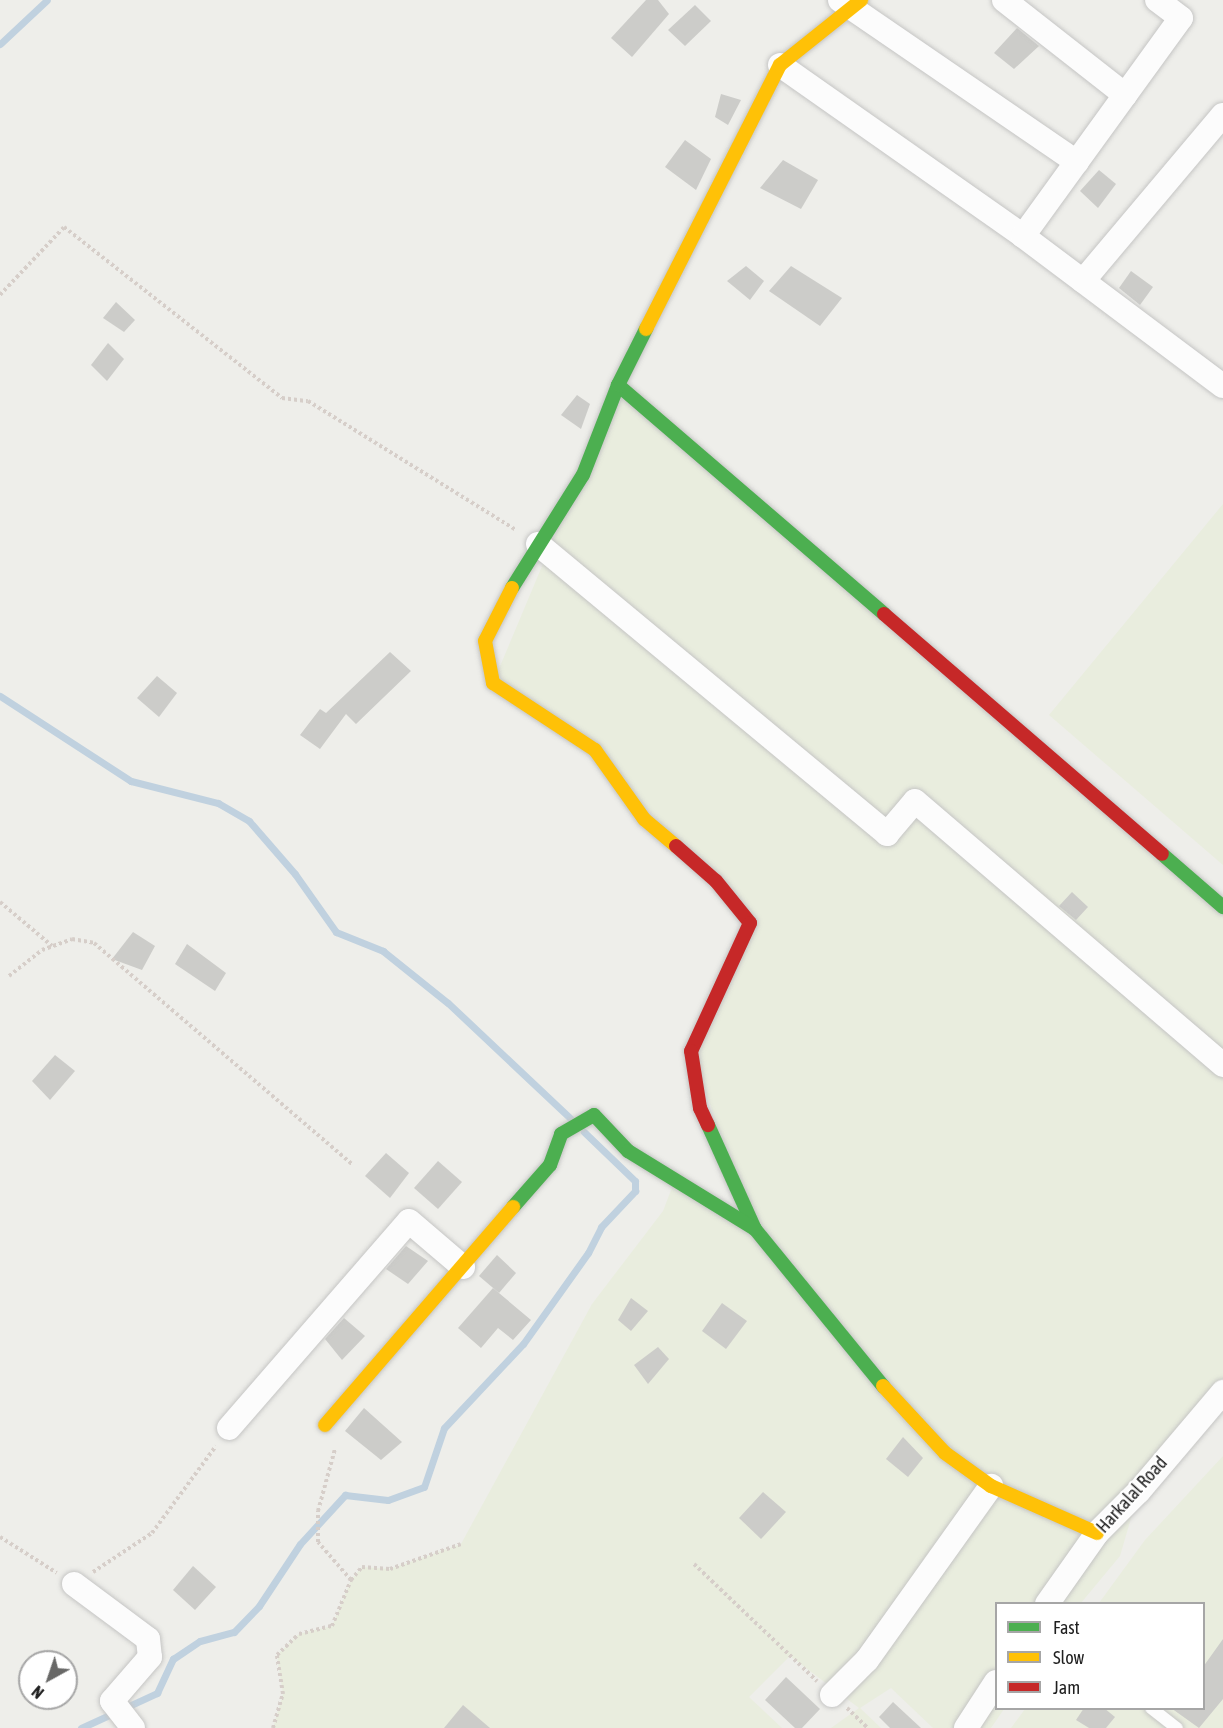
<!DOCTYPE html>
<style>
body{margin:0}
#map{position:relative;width:1223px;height:1728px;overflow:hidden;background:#eeeeea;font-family:"Asap Condensed",sans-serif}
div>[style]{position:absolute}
.farmland>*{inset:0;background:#e9edde}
.stream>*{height:7px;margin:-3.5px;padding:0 3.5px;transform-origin:3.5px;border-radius:3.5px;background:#c0d1df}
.building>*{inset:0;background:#ccccc9}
.path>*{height:4px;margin-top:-2px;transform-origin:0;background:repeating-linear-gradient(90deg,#d6cec9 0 3px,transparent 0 6px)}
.roads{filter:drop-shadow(0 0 2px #c5c5c4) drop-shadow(0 0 2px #c5c5c4)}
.lane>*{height:12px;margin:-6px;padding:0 6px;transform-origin:6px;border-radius:6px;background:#fcfcfc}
.street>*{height:24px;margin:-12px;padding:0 12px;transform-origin:12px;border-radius:12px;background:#fcfcfc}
.fast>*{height:14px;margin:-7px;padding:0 7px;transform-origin:7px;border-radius:7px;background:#4caf50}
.slow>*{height:14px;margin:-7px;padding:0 7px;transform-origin:7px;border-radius:7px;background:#ffc107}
.jam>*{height:14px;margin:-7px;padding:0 7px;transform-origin:7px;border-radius:7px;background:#c62828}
span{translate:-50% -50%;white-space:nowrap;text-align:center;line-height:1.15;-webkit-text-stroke:4.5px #fff;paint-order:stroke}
.street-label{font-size:18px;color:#202020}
.legend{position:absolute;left:995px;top:1602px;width:210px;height:108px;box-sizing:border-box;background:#fff;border:2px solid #a6a6a6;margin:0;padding:8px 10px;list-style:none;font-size:18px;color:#202020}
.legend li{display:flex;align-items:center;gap:12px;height:30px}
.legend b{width:30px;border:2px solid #a6a6a6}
.north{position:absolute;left:18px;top:1650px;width:60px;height:60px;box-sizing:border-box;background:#fff;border:2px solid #a6a6a6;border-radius:50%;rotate:220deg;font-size:16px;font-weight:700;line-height:24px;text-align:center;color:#202020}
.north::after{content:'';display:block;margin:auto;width:21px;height:27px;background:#686867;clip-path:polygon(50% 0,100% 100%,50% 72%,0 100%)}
</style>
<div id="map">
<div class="farmland">
<div style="clip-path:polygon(618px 385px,1223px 907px,1223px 1393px,1139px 1491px,1120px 1556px,1081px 1603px,996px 1604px,996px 1708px,1004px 1709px,991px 1728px,933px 1728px,891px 1688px,860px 1708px,881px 1728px,831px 1728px,859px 1708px,790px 1656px,749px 1697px,782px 1728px,273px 1728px,283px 1694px,277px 1655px,299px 1634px,332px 1626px,351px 1580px,362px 1567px,390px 1569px,461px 1544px,592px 1304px,663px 1211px,675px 1180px,754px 1228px,691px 1051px,750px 923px,595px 750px,493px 683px)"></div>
<div style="clip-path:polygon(1223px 504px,1223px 865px,1049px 715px)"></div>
<div style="clip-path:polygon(1223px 1456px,1223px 1728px,1011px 1728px,1025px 1709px,1204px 1708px,1204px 1604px,1099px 1603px,1145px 1540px)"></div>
</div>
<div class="stream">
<div style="left:0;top:44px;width:64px;rotate:-43.1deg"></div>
<div style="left:0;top:696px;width:156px;rotate:33deg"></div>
<div style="left:131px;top:781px;width:90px;rotate:14.2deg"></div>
<div style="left:218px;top:803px;width:36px;rotate:30deg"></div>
<div style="left:249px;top:821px;width:70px;rotate:49deg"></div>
<div style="left:295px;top:874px;width:71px;rotate:54.7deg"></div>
<div style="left:336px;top:932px;width:51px;rotate:22deg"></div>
<div style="left:383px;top:951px;width:83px;rotate:38.7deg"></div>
<div style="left:448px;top:1003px;width:168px;rotate:43.3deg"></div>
<div style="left:81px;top:1728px;width:84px;rotate:-24.7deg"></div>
<div style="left:157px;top:1693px;width:38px;rotate:-65deg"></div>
<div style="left:173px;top:1659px;width:32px;rotate:-34deg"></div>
<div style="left:200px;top:1641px;width:35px;rotate:-15deg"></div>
<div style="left:234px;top:1632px;width:36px;rotate:-46deg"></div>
<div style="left:259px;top:1606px;width:74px;rotate:-56.5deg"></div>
<div style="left:300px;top:1544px;width:67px;rotate:-47.4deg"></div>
<div style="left:345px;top:1495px;width:43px;rotate:6.6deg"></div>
<div style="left:388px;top:1500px;width:38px;rotate:-20deg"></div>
<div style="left:424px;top:1487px;width:62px;rotate:-71.3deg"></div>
<div style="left:444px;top:1428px;width:115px;rotate:-46.8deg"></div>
<div style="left:523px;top:1344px;width:112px;rotate:-54.5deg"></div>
<div style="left:588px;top:1253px;width:29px;rotate:-63deg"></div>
<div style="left:601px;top:1227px;width:50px;rotate:-46.6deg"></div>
<div style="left:635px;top:1191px;width:10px;rotate:-90deg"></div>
<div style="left:635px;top:1181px;width:71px;rotate:-136.1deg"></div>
</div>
<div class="building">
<div style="clip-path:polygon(646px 0,658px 0,669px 14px,632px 57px,611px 38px)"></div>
<div style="clip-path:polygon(695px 5px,711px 21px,685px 46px,668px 30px)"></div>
<div style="clip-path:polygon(1017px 28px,1039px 46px,1014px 69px,994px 53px)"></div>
<div style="clip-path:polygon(721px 94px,741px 100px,728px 125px,715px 117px)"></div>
<div style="clip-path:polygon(685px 140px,711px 159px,696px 190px,665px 167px)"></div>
<div style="clip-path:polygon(783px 160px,818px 180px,801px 209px,760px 188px)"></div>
<div style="clip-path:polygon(1099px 170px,1116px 184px,1098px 208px,1080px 191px)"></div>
<div style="clip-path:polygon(746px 266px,764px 281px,750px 300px,727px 281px)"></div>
<div style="clip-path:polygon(791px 266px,842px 298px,820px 326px,769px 291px)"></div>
<div style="clip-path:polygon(1131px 271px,1153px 287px,1140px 305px,1119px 288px)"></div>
<div style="clip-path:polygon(116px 302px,135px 320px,124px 332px,103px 318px)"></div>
<div style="clip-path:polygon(108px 343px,124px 359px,107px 381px,91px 365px)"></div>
<div style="clip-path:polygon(577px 395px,590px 404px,581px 429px,561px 415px)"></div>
<div style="clip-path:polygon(390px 652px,411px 671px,356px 724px,346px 714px,320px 749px,300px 735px,320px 709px,326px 713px)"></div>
<div style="clip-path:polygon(157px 676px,177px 693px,159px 717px,137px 698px)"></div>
<div style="clip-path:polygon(1072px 892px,1088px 907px,1076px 920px,1059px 906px)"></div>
<div style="clip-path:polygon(133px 932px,155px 946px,142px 970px,112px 959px)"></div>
<div style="clip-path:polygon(187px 944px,226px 973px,215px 991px,175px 964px)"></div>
<div style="clip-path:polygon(55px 1055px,75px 1071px,50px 1100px,32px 1081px)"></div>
<div style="clip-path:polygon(386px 1153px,409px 1173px,390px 1198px,365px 1176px)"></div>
<div style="clip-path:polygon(438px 1161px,462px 1182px,438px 1209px,414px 1188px)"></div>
<div style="clip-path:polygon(406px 1246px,428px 1261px,408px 1284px,386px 1269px)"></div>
<div style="clip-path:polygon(497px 1255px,516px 1273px,499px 1293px,479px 1276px)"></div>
<div style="clip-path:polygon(493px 1288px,531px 1320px,513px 1340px,498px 1328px,481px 1348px,458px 1328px)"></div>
<div style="clip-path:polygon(631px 1298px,648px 1311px,631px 1331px,618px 1320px)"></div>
<div style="clip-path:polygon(722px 1303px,747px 1321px,726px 1349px,702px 1331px)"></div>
<div style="clip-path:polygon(344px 1318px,365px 1336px,342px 1360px,325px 1339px)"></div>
<div style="clip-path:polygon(658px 1347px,669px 1359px,648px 1384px,634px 1365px)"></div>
<div style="clip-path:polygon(364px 1408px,402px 1442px,381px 1460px,345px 1431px)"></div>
<div style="clip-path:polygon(903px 1437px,923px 1458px,908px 1477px,886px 1459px)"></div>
<div style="clip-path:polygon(763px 1492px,786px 1512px,761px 1539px,739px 1518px)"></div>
<div style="clip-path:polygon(193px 1566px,216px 1587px,195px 1610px,173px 1590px)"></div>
<div style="clip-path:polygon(1223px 1639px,1223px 1699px,1199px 1728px,1171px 1708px,1203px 1708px,1203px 1667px)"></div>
<div style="clip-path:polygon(786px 1677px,820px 1709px,802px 1728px,795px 1728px,765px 1700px)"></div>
<div style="clip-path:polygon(893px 1702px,921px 1728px,890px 1728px,879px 1717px)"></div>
<div style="clip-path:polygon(463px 1705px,490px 1728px,444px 1728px)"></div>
<div style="clip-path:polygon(1084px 1708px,1104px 1708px,1115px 1717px,1106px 1728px,1089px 1728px,1076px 1720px)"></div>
</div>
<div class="path">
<div style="left:0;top:295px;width:93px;rotate:-46.7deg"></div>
<div style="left:64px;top:227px;width:277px;rotate:38.1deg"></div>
<div style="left:282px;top:398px;width:26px;rotate:7deg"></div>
<div style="left:308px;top:401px;width:245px;rotate:31.8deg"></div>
<div style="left:0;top:902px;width:68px;rotate:40.2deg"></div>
<div style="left:9px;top:976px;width:42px;rotate:-38.2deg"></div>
<div style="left:42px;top:950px;width:32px;rotate:-20deg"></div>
<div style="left:72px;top:939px;width:22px;rotate:10deg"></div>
<div style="left:94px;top:943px;width:340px;rotate:40.6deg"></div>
<div style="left:0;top:1537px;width:67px;rotate:32.3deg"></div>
<div style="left:694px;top:1564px;width:170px;rotate:43.6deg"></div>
<div style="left:93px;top:1572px;width:71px;rotate:-33.5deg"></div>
<div style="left:152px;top:1533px;width:108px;rotate:-53.7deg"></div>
<div style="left:351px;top:1580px;width:17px;rotate:-50deg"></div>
<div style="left:362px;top:1567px;width:28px;rotate:4deg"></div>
<div style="left:390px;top:1569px;width:75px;rotate:-19.4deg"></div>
<div style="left:847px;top:1708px;width:29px;rotate:44deg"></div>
<div style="left:273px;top:1728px;width:35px;rotate:-74deg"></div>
<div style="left:283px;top:1694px;width:39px;rotate:-99deg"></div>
<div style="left:277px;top:1655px;width:30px;rotate:-44deg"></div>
<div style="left:299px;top:1634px;width:34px;rotate:-14deg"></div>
<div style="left:332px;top:1626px;width:50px;rotate:-67.6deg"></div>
<div style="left:351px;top:1580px;width:50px;rotate:-131deg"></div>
<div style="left:318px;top:1542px;width:31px;rotate:-90deg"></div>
<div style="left:318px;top:1511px;width:64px;rotate:-74.7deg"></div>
</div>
<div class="roads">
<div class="lane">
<div style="left:1151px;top:1708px;width:33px;rotate:38deg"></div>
</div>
<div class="street">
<div style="left:840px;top:0;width:287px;rotate:34.4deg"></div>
<div style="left:1004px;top:0;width:154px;rotate:38.1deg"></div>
<div style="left:780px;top:65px;width:297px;rotate:35.1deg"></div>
<div style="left:1023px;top:236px;width:250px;rotate:36.9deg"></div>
<div style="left:1023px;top:236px;width:269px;rotate:-54.1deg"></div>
<div style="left:1181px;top:18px;width:30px;rotate:-143deg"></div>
<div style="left:1083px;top:281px;width:217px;rotate:-49.9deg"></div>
<div style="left:538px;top:544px;width:454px;rotate:39.7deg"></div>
<div style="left:887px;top:834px;width:43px;rotate:-49.7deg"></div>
<div style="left:915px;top:801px;width:406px;rotate:40.6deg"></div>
<div style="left:229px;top:1428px;width:274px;rotate:-49deg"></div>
<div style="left:409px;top:1221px;width:71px;rotate:40.4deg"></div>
<div style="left:74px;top:1584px;width:92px;rotate:36.6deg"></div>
<div style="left:148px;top:1639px;width:18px;rotate:84deg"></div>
<div style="left:150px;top:1657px;width:58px;rotate:130.8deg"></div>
<div style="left:112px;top:1701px;width:34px;rotate:52deg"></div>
<div style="left:1047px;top:1604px;width:87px;rotate:-54.8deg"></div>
<div style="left:1097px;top:1533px;width:59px;rotate:-45deg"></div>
<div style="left:1139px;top:1491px;width:130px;rotate:-49.7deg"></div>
<div style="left:832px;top:1695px;width:49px;rotate:-45deg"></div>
<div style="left:867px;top:1660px;width:214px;rotate:-54.5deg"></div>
<div style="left:966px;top:1728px;width:55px;rotate:-56.9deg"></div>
</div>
<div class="fast">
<div style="left:618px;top:385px;width:351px;rotate:40.7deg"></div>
<div style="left:512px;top:588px;width:133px;rotate:-57.9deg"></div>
<div style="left:583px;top:475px;width:97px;rotate:-68.7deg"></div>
<div style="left:618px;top:385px;width:63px;rotate:-63.4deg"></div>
<div style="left:1162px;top:854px;width:81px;rotate:41deg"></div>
<div style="left:708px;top:1125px;width:114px;rotate:65.7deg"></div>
<div style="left:755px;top:1229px;width:203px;rotate:50.8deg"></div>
<div style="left:513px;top:1207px;width:56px;rotate:-48.6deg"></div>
<div style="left:550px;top:1165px;width:33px;rotate:-70deg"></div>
<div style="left:561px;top:1134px;width:38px;rotate:-30deg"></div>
<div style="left:594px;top:1115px;width:50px;rotate:46.6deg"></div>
<div style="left:628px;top:1151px;width:149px;rotate:31.6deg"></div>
</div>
<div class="slow">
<div style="left:646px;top:329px;width:296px;rotate:-63.1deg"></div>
<div style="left:780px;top:65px;width:104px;rotate:-38.7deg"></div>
<div style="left:512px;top:588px;width:59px;rotate:117deg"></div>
<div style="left:485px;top:641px;width:43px;rotate:79.2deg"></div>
<div style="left:493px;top:683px;width:122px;rotate:33.3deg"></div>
<div style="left:595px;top:750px;width:85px;rotate:54.6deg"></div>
<div style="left:644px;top:819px;width:42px;rotate:40.2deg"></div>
<div style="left:883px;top:1386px;width:91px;rotate:47.2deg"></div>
<div style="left:945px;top:1453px;width:57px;rotate:35.7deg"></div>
<div style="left:991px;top:1486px;width:116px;rotate:23.9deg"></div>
<div style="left:325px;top:1425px;width:288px;rotate:-49.2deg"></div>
</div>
<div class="jam">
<div style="left:884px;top:614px;width:367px;rotate:40.8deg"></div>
<div style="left:676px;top:846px;width:53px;rotate:41.2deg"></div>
<div style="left:716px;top:881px;width:54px;rotate:51deg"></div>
<div style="left:750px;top:923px;width:141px;rotate:114.7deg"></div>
<div style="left:691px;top:1051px;width:58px;rotate:81deg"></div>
<div style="left:700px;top:1108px;width:19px;rotate:65deg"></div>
</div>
</div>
<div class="street-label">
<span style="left:1132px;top:1495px;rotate:-48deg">Harkalal Road</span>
</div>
<ul class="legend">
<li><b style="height:8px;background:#4caf50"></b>Fast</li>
<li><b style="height:8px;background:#ffc107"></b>Slow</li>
<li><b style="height:8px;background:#c62828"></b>Jam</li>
</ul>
<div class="north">N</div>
</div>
